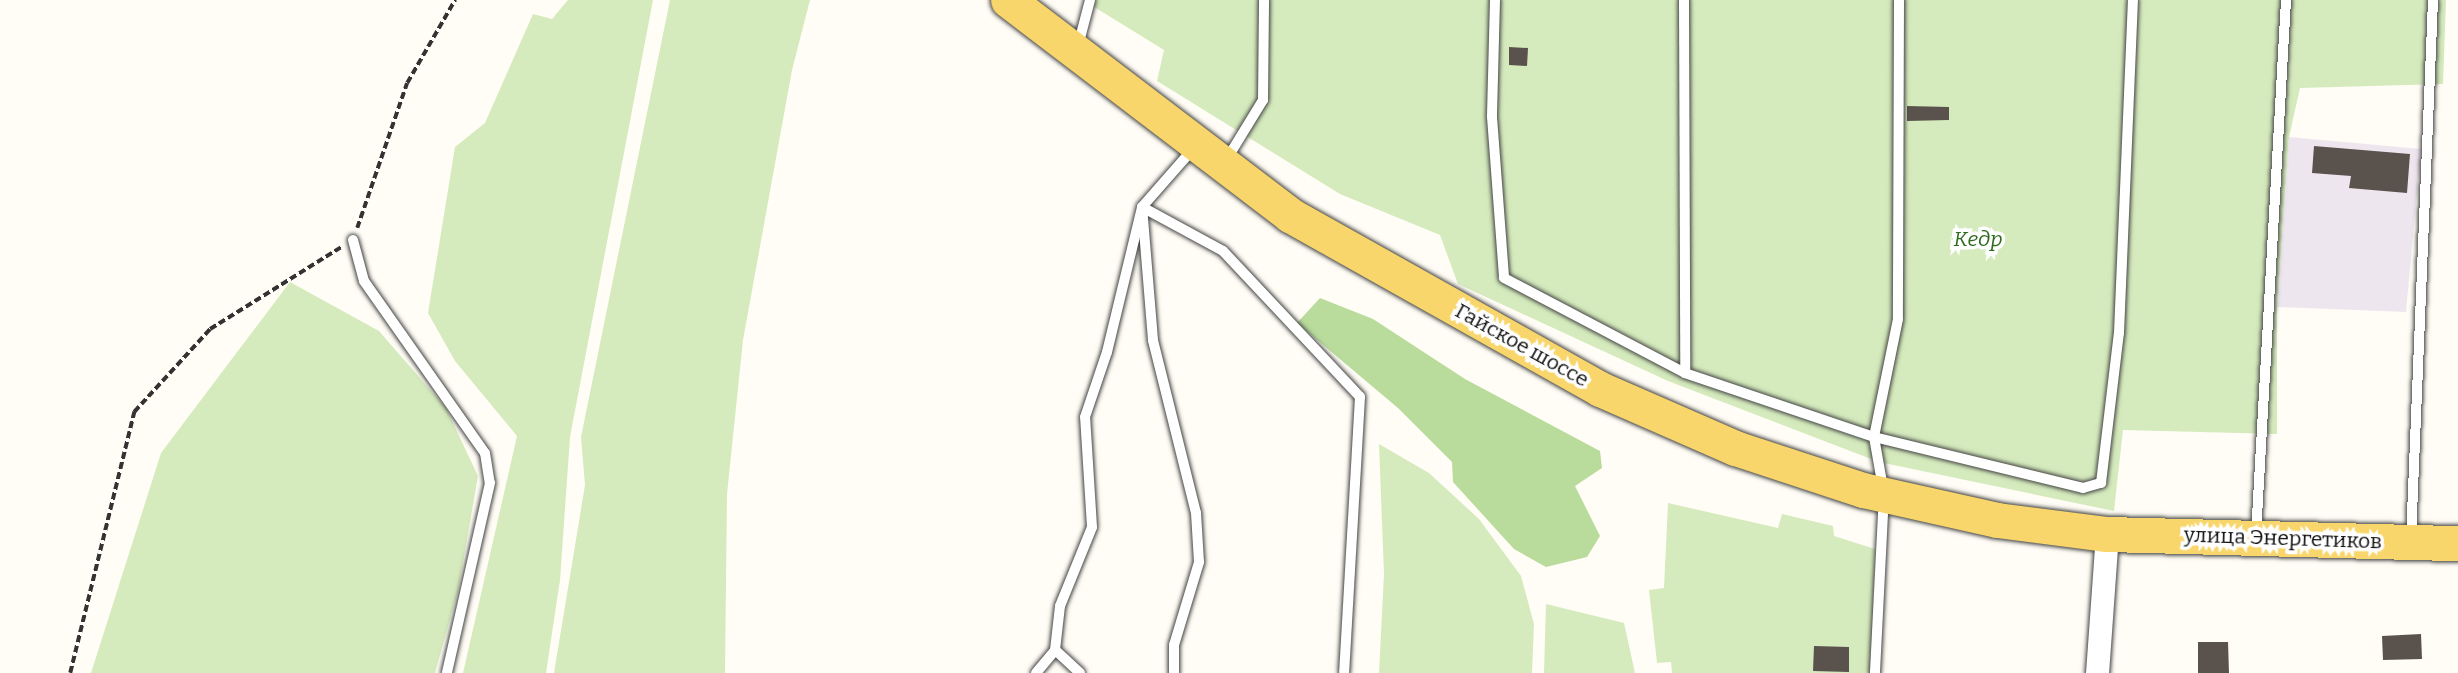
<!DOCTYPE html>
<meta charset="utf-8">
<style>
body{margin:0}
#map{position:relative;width:2458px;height:673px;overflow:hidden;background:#fffdf5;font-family:Bitter,serif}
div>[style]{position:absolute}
.industrial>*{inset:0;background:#eee6ef}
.green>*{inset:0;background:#d5ebbd}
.forest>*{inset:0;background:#b9dc9c}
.building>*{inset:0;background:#5a524d}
.path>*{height:3.5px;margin-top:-1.75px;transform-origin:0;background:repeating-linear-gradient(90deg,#333 0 7px,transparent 0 10.5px)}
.roads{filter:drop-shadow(0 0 2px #444) drop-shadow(0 0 2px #444)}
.service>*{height:10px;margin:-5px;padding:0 5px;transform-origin:5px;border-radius:5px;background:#fff}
.minor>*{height:23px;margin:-11.5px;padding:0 11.5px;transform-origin:11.5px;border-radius:11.5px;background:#fff}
.primary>*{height:35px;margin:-17.5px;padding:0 17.5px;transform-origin:17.5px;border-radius:17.5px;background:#f9d66b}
span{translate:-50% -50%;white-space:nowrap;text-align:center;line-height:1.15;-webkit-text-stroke:7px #fff;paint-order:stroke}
.park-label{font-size:21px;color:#2f6b1f;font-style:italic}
.street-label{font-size:21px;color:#111}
</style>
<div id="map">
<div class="industrial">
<div style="clip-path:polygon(2289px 137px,2421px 149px,2406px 312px,2277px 307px)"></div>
</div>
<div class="green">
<div style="clip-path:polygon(568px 0,653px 0,570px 437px,560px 580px,546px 673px,463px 673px,517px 436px,455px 361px,428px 313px,455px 147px,485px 123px,533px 14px,552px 19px)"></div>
<div style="clip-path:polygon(670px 0,810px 0,792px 70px,743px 340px,727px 494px,725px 673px,554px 673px,585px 485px,581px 437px)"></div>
<div style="clip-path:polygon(1083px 0,2446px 0,2443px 84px,2300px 88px,2289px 137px,2277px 307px,2277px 434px,2123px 430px,2114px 511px,1879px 462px,1668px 381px,1458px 284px,1440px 235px,1340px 194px,1157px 81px,1164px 50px)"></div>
<div style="clip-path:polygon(290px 282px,379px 331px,446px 408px,478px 476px,458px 591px,435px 673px,91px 673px,161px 453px)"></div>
<div style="clip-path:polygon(1379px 444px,1429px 473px,1479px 519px,1521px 576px,1534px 624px,1532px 673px,1379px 673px,1384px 574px)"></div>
<div style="clip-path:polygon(1668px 503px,1778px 528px,1782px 514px,1833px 526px,1834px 536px,1875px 549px,1871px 673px,1672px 673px,1671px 662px,1657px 663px,1649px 590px,1664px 588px)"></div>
<div style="clip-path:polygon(1546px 604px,1624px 623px,1635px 673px,1544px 673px)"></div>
</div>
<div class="forest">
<div style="clip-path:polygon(1320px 298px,1373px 319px,1465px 379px,1600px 451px,1602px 468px,1575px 486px,1600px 536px,1587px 557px,1546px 567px,1514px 549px,1453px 482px,1452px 462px,1398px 408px,1297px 323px)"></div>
</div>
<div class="building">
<div style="clip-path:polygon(1509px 47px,1528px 48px,1527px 66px,1509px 65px)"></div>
<div style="clip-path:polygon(1907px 106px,1949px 107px,1949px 120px,1907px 121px)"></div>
<div style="clip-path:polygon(2314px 146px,2410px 154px,2407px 193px,2349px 188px,2351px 176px,2312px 173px)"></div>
<div style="clip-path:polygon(2421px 634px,2422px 659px,2383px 660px,2382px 636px)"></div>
<div style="clip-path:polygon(2198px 642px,2228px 642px,2229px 673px,2198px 673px)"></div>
<div style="clip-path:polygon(1814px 646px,1849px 647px,1849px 672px,1813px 671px)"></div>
</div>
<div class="path">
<div style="left:357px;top:228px;width:153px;rotate:-71deg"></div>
<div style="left:407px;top:83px;width:96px;rotate:-60deg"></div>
<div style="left:70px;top:673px;width:269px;rotate:-76.2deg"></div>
<div style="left:134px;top:412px;width:113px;rotate:-47.5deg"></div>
<div style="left:210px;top:329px;width:155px;rotate:-32deg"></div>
</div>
<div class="roads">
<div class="service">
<div style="left:1495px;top:0;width:117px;rotate:91.5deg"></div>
<div style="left:1492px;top:117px;width:161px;rotate:85.7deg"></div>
<div style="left:1504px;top:278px;width:204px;rotate:27.7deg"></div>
<div style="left:1685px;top:373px;width:200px;rotate:18.7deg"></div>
<div style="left:1874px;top:437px;width:58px;rotate:80deg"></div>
<div style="left:1884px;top:494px;width:179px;rotate:92.9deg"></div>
<div style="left:1684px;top:0;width:373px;rotate:89.8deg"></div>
<div style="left:1899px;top:0;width:319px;rotate:90.2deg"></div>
<div style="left:1898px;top:319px;width:120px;rotate:101.5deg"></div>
<div style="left:1874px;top:437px;width:215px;rotate:13.7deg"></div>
<div style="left:2083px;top:488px;width:19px;rotate:-16deg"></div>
<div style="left:2101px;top:483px;width:151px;rotate:-83.2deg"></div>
<div style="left:2119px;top:333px;width:333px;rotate:-87.6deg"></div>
<div style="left:1078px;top:46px;width:48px;rotate:-75.4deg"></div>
<div style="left:1225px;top:162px;width:73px;rotate:-58.5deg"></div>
<div style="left:1263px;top:100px;width:100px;rotate:-89.4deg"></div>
<div style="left:353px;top:240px;width:42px;rotate:75deg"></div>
<div style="left:364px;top:281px;width:210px;rotate:54.9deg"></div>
<div style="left:485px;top:453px;width:30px;rotate:81deg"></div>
<div style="left:490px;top:483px;width:195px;rotate:102.8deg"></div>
<div style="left:2256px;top:535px;width:536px;rotate:-86.79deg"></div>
<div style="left:2411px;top:539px;width:539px;rotate:-87.66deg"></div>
<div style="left:1036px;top:673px;width:30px;rotate:-50deg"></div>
<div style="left:1080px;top:673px;width:34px;rotate:-137deg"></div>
<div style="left:1055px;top:650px;width:44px;rotate:-83.5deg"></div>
<div style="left:1060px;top:606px;width:85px;rotate:-67.9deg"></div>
<div style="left:1092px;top:527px;width:110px;rotate:-93.6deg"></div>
<div style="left:1085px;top:417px;width:69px;rotate:-71.3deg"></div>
<div style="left:1107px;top:352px;width:149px;rotate:-76.4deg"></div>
<div style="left:1142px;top:207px;width:92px;rotate:28.5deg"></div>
<div style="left:1223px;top:251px;width:200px;rotate:46.8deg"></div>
<div style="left:1360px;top:397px;width:276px;rotate:93.3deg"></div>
<div style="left:1174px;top:673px;width:28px;rotate:-90deg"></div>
<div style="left:1174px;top:645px;width:87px;rotate:-73.2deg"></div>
<div style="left:1199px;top:562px;width:49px;rotate:-93.5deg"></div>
<div style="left:1196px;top:513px;width:178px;rotate:-104deg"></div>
<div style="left:1153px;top:340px;width:133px;rotate:-94.7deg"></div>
<div style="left:1142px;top:207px;width:77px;rotate:-48.7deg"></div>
</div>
<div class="minor">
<div style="left:2097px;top:673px;width:139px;rotate:-85.9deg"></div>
</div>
<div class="primary">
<div style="left:1008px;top:0;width:355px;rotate:37.3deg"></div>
<div style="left:1290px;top:215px;width:355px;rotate:29.3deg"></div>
<div style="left:1600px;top:389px;width:147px;rotate:23.6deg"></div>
<div style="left:1735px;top:448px;width:135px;rotate:18.2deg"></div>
<div style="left:1863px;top:490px;width:137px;rotate:12.6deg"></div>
<div style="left:1997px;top:520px;width:111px;rotate:7.3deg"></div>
<div style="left:2107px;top:534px;width:351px;rotate:1.5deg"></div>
</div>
</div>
<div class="park-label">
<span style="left:1978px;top:239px">Кедр</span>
</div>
<div class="street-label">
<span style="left:1522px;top:345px;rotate:29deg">Гайское шоссе</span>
<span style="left:2283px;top:538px;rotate:2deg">улица Энергетиков</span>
</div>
</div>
